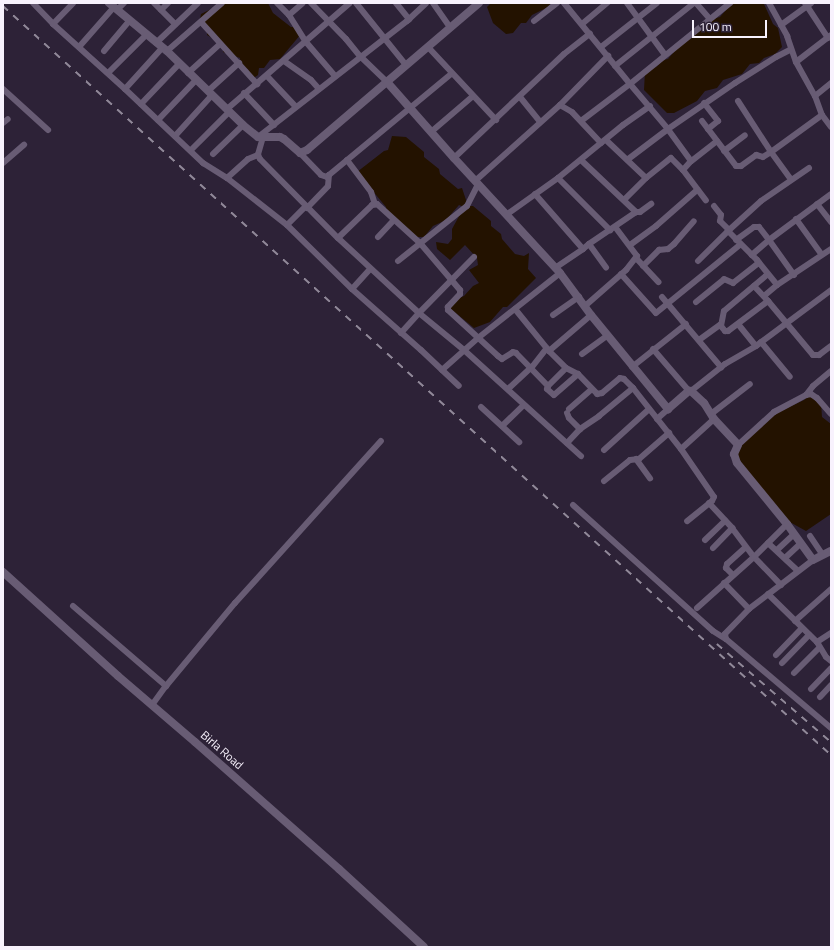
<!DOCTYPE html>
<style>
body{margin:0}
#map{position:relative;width:834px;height:950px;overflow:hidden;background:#2d2237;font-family:"Titillium Web",sans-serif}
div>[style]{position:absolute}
.water>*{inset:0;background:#231200}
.minor>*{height:6px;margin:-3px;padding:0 3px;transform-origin:3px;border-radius:3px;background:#685c74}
.tertiary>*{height:8px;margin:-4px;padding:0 4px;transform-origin:4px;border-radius:4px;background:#685c74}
.rail>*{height:1.5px;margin-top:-0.75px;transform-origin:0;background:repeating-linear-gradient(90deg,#918999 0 7px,transparent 0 14px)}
span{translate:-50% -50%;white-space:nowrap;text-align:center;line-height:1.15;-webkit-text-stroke:3px #2d2237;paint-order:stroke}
.street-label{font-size:12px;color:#f8f2fd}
.frame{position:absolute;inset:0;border:4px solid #f8f2fd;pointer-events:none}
.scale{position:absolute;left:692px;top:20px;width:75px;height:18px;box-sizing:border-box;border:2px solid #f8f2fd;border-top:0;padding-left:5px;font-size:12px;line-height:14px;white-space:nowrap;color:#f8f2fd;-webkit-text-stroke:3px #2d2237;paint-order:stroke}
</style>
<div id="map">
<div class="water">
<div style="clip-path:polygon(223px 3px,268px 3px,273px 13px,291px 27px,296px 27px,301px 34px,280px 59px,270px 60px,264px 68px,259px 68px,258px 75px,251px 80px,248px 69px,241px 67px,240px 58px,223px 52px,224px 45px,207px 35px,207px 30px,199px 24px,201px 14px)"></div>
<div style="clip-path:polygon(491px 3px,551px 3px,548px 7px,532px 15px,526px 23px,521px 23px,513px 33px,506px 34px,493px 23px,487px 7px)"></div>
<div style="clip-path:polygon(732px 3px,764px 4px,773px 24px,778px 28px,782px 47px,775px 54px,764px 58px,759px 63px,750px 64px,742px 74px,723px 80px,717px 88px,705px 91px,697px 101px,674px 113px,667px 113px,644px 90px,645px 71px,656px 67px,663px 60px,668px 59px,687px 36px,709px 20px,720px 17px)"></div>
<div style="clip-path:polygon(392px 136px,406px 137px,424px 152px,424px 157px,439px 169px,440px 174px,458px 189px,462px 188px,468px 206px,473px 206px,491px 221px,491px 226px,501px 234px,502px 239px,515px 254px,524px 256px,529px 253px,528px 269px,536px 278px,507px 307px,503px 307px,490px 322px,474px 328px,451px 309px,451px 302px,464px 296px,473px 286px,479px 283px,469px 270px,478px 265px,477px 258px,465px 245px,450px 260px,437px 249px,436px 242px,448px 244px,452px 239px,452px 229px,464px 207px,459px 205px,446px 220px,433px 226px,424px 237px,417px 237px,387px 216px,386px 207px,357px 172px,384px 151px,388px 150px)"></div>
<div style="clip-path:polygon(809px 395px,821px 403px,822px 417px,831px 424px,831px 514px,806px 531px,788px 521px,737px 462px,738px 448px,775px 414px,804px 400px)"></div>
</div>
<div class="minor">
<div style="left:33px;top:3px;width:29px;rotate:46deg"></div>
<div style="left:53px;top:24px;width:97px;rotate:42.1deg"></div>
<div style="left:125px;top:89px;width:55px;rotate:-47.9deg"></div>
<div style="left:154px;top:3px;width:30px;rotate:45deg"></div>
<div style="left:277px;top:3px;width:17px;rotate:45deg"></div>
<div style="left:289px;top:15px;width:32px;rotate:58deg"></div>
<div style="left:306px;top:42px;width:45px;rotate:49.5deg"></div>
<div style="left:311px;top:3px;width:50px;rotate:45.8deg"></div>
<div style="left:346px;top:39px;width:22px;rotate:51deg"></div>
<div style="left:360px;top:56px;width:37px;rotate:44deg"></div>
<div style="left:356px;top:3px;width:80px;rotate:51.1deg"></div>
<div style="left:396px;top:3px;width:21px;rotate:51deg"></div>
<div style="left:433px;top:3px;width:29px;rotate:55deg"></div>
<div style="left:564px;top:3px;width:104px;rotate:50.8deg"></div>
<div style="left:630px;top:84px;width:129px;rotate:-39deg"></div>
<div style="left:627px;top:3px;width:64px;rotate:53.8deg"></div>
<div style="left:696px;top:3px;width:21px;rotate:49deg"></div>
<div style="left:769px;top:3px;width:38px;rotate:61deg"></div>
<div style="left:787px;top:36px;width:28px;rotate:71deg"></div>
<div style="left:796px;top:62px;width:39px;rotate:61deg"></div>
<div style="left:815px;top:96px;width:20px;rotate:70deg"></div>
<div style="left:822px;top:115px;width:15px;rotate:53deg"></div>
<div style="left:805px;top:3px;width:42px;rotate:56.7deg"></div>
<div style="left:117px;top:10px;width:10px;rotate:-45deg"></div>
<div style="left:161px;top:10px;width:10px;rotate:-45deg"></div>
<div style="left:289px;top:15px;width:18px;rotate:-41deg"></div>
<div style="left:534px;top:21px;width:29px;rotate:-38deg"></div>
<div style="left:201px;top:22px;width:84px;rotate:47.9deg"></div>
<div style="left:53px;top:24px;width:29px;rotate:-46deg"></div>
<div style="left:582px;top:24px;width:33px;rotate:-40deg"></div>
<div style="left:781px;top:25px;width:37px;rotate:-36deg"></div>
<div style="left:156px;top:43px;width:58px;rotate:-43.6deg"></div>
<div style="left:79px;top:47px;width:53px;rotate:-48.8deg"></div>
<div style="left:428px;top:47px;width:100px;rotate:47deg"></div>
<div style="left:601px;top:47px;width:71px;rotate:-38.2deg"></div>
<div style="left:104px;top:51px;width:39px;rotate:-50deg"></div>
<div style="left:167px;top:51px;width:73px;rotate:-41.1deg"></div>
<div style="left:284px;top:61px;width:33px;rotate:35deg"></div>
<div style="left:311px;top:80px;width:12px;rotate:48deg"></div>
<div style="left:796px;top:62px;width:44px;rotate:-37.6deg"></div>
<div style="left:615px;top:66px;width:101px;rotate:-38.6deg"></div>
<div style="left:108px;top:73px;width:54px;rotate:-45deg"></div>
<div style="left:188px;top:73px;width:43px;rotate:-42.2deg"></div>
<div style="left:267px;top:76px;width:42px;rotate:46.9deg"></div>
<div style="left:3px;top:89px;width:61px;rotate:42.3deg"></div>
<div style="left:125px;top:89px;width:108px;rotate:43.5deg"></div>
<div style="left:203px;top:163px;width:28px;rotate:32deg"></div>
<div style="left:227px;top:178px;width:76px;rotate:38.1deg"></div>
<div style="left:287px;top:225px;width:91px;rotate:44.6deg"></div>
<div style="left:352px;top:289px;width:92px;rotate:41.5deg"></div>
<div style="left:421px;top:350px;width:52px;rotate:43.5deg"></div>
<div style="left:208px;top:91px;width:42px;rotate:-42.1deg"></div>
<div style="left:244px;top:93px;width:44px;rotate:46.8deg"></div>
<div style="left:815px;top:96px;width:21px;rotate:-39deg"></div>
<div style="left:520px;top:97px;width:32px;rotate:51deg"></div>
<div style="left:738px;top:101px;width:61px;rotate:57.1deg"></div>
<div style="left:771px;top:152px;width:63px;rotate:-36deg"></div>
<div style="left:704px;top:103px;width:23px;rotate:52deg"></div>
<div style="left:718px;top:121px;width:13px;rotate:141deg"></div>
<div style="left:141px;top:104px;width:55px;rotate:-46.5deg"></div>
<div style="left:227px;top:109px;width:162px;rotate:-40.8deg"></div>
<div style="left:158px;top:120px;width:55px;rotate:-46.5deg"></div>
<div style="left:581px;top:121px;width:61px;rotate:-37.1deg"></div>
<div style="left:630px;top:84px;width:59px;rotate:49.8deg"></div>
<div style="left:668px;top:129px;width:51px;rotate:142.9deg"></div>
<div style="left:702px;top:121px;width:56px;rotate:52.9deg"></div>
<div style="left:736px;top:166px;width:5px"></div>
<div style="left:741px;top:166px;width:19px;rotate:-36deg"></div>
<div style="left:756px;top:155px;width:7px;rotate:16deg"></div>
<div style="left:763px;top:157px;width:9px;rotate:-32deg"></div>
<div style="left:771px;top:152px;width:34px;rotate:54deg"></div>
<div style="left:3px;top:123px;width:6px;rotate:-39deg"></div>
<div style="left:431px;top:132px;width:55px;rotate:-40.6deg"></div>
<div style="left:175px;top:136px;width:55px;rotate:-47.9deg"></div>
<div style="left:258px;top:137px;width:189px;rotate:-37.9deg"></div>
<div style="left:407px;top:21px;width:26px;rotate:-43deg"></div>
<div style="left:263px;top:137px;width:19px;rotate:106deg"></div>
<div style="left:258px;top:155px;width:4px;rotate:63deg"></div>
<div style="left:260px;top:159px;width:111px;rotate:45.4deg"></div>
<div style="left:338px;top:238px;width:47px;rotate:-44.1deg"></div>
<div style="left:372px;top:205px;width:5px;rotate:-11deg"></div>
<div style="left:377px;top:204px;width:58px;rotate:42.2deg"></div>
<div style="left:420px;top:243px;width:62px;rotate:49.6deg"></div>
<div style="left:460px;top:290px;width:4px;rotate:90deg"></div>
<div style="left:460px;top:294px;width:18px;rotate:133deg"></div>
<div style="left:448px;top:307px;width:3px;rotate:90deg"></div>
<div style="left:448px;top:310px;width:68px;rotate:42.6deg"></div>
<div style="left:498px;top:356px;width:5px;rotate:37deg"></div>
<div style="left:502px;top:359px;width:13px;rotate:-32deg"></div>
<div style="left:513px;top:352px;width:3px;rotate:18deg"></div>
<div style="left:516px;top:353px;width:46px;rotate:45.9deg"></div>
<div style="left:548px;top:386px;width:25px;rotate:-45deg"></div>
<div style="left:606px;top:140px;width:55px;rotate:43.5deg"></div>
<div style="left:646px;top:178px;width:31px;rotate:135deg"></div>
<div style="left:717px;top:141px;width:33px;rotate:142deg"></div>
<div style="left:691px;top:161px;width:39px;rotate:-126deg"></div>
<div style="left:668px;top:129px;width:81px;rotate:-34.5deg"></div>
<div style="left:735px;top:83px;width:49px;rotate:-32.4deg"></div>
<div style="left:776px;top:57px;width:16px;rotate:-27deg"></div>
<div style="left:601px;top:143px;width:42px;rotate:-133.1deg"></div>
<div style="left:572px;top:112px;width:14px;rotate:-150deg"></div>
<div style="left:560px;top:105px;width:69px;rotate:-45.6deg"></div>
<div style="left:191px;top:150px;width:54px;rotate:-45deg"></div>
<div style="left:724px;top:151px;width:26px;rotate:-37deg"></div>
<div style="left:300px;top:153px;width:30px;rotate:46deg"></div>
<div style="left:321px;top:175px;width:6px;rotate:18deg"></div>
<div style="left:327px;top:177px;width:3px;rotate:-45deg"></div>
<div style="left:329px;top:175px;width:158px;rotate:-39.6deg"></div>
<div style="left:213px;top:154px;width:42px;rotate:-44deg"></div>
<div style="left:454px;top:158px;width:151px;rotate:-43.4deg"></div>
<div style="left:564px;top:54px;width:33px;rotate:-38deg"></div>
<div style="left:347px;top:160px;width:40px;rotate:53deg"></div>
<div style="left:371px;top:192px;width:13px;rotate:72deg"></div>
<div style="left:581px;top:160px;width:76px;rotate:43.4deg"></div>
<div style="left:636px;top:212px;width:57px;rotate:145.8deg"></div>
<div style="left:691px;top:161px;width:12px;rotate:132deg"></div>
<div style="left:683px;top:170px;width:38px;rotate:53deg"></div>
<div style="left:3px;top:163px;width:28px;rotate:-41deg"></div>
<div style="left:809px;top:168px;width:58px;rotate:145.5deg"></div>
<div style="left:761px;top:201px;width:45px;rotate:137.7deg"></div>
<div style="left:728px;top:231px;width:41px;rotate:45deg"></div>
<div style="left:757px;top:260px;width:32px;rotate:51deg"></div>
<div style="left:777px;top:285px;width:65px;rotate:-33.7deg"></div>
<div style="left:227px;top:178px;width:28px;rotate:-42deg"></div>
<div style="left:248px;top:159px;width:11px;rotate:-22deg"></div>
<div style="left:558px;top:178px;width:74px;rotate:45deg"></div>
<div style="left:646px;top:178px;width:32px;rotate:-39deg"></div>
<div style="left:671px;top:158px;width:17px;rotate:45deg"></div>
<div style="left:475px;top:181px;width:114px;rotate:-41.8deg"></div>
<div style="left:535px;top:194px;width:73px;rotate:48.9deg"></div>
<div style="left:583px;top:249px;width:8px;rotate:-40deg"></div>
<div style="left:589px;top:244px;width:29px;rotate:54deg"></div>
<div style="left:817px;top:204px;width:23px;rotate:52deg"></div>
<div style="left:714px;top:206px;width:11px;rotate:52deg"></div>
<div style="left:721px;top:215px;width:6px;rotate:99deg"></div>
<div style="left:720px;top:221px;width:13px;rotate:45deg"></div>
<div style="left:307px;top:208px;width:30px;rotate:-46deg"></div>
<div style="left:328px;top:186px;width:11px;rotate:-85deg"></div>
<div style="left:636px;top:212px;width:4px"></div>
<div style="left:640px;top:212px;width:14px;rotate:-36deg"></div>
<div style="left:506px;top:215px;width:64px;rotate:-35.4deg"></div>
<div style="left:558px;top:178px;width:84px;rotate:-39.2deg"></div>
<div style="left:623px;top:125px;width:33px;rotate:-35deg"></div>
<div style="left:796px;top:219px;width:44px;rotate:54.2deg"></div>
<div style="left:287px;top:225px;width:27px;rotate:-45deg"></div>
<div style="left:378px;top:237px;width:23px;rotate:-47deg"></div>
<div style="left:338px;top:238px;width:110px;rotate:42.8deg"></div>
<div style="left:419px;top:313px;width:27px;rotate:132deg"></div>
<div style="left:736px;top:240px;width:22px;rotate:-36deg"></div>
<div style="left:754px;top:227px;width:5px"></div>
<div style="left:759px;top:227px;width:16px;rotate:52deg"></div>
<div style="left:769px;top:240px;width:23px;rotate:139deg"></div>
<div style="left:630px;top:245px;width:32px;rotate:-36deg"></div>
<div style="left:656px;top:226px;width:55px;rotate:-41.3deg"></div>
<div style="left:474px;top:257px;width:78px;rotate:134.5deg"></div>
<div style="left:419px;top:313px;width:58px;rotate:39.4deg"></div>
<div style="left:464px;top:350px;width:158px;rotate:42.2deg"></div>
<div style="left:636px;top:258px;width:33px;rotate:47deg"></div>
<div style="left:398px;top:261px;width:88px;rotate:-38.6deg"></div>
<div style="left:467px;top:206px;width:25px;rotate:-63deg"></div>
<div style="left:698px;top:261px;width:42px;rotate:-45deg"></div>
<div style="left:643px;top:266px;width:23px;rotate:-45deg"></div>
<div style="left:659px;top:250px;width:9px;rotate:-6deg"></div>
<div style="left:668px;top:249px;width:8px;rotate:-40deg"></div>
<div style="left:674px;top:244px;width:30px;rotate:-49deg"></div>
<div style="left:555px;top:268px;width:34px;rotate:-34deg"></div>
<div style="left:621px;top:274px;width:52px;rotate:48.1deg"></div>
<div style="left:656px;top:313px;width:109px;rotate:-39.1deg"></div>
<div style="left:794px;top:275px;width:43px;rotate:-125.5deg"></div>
<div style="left:769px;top:240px;width:77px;rotate:-36.6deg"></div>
<div style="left:754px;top:286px;width:21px;rotate:47deg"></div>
<div style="left:352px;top:289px;width:27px;rotate:-48deg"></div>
<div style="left:764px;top:296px;width:17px;rotate:-40deg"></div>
<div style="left:662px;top:297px;width:92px;rotate:49.9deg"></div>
<div style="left:696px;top:302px;width:36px;rotate:-39deg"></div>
<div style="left:724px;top:279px;width:10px;rotate:24deg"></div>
<div style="left:733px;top:283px;width:33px;rotate:-38deg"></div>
<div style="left:585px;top:306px;width:55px;rotate:-41.3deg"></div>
<div style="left:626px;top:270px;width:18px;rotate:-52deg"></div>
<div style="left:637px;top:256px;width:36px;rotate:-127deg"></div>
<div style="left:515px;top:309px;width:54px;rotate:51deg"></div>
<div style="left:549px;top:351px;width:55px;rotate:-40.6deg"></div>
<div style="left:553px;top:315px;width:32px;rotate:-35deg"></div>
<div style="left:738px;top:324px;width:28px;rotate:51deg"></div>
<div style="left:721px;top:326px;width:15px;rotate:-79deg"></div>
<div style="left:724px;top:311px;width:57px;rotate:-40.1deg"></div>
<div style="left:699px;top:340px;width:26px;rotate:-36deg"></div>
<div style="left:720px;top:325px;width:8px;rotate:50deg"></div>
<div style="left:725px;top:331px;width:3px"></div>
<div style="left:728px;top:331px;width:50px;rotate:-36.9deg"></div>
<div style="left:768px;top:301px;width:70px;rotate:50.2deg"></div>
<div style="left:813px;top:355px;width:6px"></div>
<div style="left:819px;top:355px;width:15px;rotate:-37deg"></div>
<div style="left:761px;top:342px;width:45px;rotate:50.4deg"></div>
<div style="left:653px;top:349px;width:55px;rotate:49.4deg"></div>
<div style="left:549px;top:351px;width:24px;rotate:45deg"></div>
<div style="left:566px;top:368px;width:13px;rotate:27deg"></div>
<div style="left:578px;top:374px;width:28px;rotate:46deg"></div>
<div style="left:597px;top:394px;width:5px;rotate:-11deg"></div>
<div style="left:602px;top:393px;width:23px;rotate:-40deg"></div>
<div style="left:620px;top:378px;width:4px;rotate:14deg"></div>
<div style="left:624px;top:379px;width:13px;rotate:45deg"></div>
<div style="left:633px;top:388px;width:78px;rotate:51.8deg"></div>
<div style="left:681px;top:449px;width:58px;rotate:55.5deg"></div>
<div style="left:714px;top:497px;width:4px;rotate:117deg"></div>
<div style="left:712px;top:501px;width:32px;rotate:141deg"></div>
<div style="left:582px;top:354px;width:32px;rotate:-36deg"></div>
<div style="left:632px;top:367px;width:69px;rotate:-38.5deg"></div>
<div style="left:442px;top:370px;width:48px;rotate:-41.6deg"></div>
<div style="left:478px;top:338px;width:105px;rotate:-38.4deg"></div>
<div style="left:548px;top:386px;width:3px;rotate:108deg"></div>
<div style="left:547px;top:389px;width:9px;rotate:41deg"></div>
<div style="left:554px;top:395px;width:32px;rotate:-41deg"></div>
<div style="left:508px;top:389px;width:33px;rotate:-43deg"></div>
<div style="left:532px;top:367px;width:24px;rotate:-52deg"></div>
<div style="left:691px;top:391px;width:43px;rotate:-38.5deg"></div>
<div style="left:725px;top:364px;width:36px;rotate:-30deg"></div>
<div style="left:756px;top:346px;width:94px;rotate:-36.7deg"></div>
<div style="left:806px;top:395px;width:11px;rotate:-52deg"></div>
<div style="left:813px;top:386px;width:23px;rotate:-40deg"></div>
<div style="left:481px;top:407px;width:52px;rotate:42.6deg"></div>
<div style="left:569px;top:409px;width:30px;rotate:-41deg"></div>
<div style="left:567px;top:413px;width:5px;rotate:68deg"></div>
<div style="left:569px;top:418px;width:16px;rotate:45deg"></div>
<div style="left:711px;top:414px;width:49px;rotate:-37.6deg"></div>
<div style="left:657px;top:419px;width:15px;rotate:-42deg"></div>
<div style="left:502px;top:426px;width:30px;rotate:-44deg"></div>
<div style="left:567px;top:443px;width:19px;rotate:-47deg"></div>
<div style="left:580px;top:429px;width:23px;rotate:-34deg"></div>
<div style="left:599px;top:416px;width:44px;rotate:-39.5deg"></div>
<div style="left:738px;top:445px;width:49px;rotate:-42.5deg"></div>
<div style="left:774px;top:412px;width:36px;rotate:-28deg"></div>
<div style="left:806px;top:395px;width:5px;rotate:-11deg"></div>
<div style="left:811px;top:394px;width:7px;rotate:34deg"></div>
<div style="left:817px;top:398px;width:21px;rotate:49deg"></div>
<div style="left:681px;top:449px;width:45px;rotate:-42.3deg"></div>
<div style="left:604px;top:450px;width:61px;rotate:-42.3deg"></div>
<div style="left:636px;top:459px;width:24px;rotate:54deg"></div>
<div style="left:604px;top:481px;width:33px;rotate:-39deg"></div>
<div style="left:630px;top:460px;width:9px;rotate:-6deg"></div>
<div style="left:639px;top:459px;width:40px;rotate:-41deg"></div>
<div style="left:709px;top:503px;width:34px;rotate:47deg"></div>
<div style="left:732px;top:528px;width:36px;rotate:53deg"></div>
<div style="left:754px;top:557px;width:39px;rotate:46deg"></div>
<div style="left:573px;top:505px;width:188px;rotate:42deg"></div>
<div style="left:713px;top:631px;width:15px;rotate:32deg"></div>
<div style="left:810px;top:536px;width:23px;rotate:56deg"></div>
<div style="left:705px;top:540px;width:28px;rotate:-44deg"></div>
<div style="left:768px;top:543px;width:41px;rotate:43deg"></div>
<div style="left:713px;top:548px;width:28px;rotate:-46deg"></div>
<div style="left:777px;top:550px;width:23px;rotate:-43deg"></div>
<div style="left:785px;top:558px;width:22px;rotate:-43deg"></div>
<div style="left:813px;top:560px;width:81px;rotate:142.6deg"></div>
<div style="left:749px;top:609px;width:35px;rotate:134deg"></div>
<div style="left:725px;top:634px;width:5px;rotate:79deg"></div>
<div style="left:726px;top:639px;width:138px;rotate:40.3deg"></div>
<div style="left:733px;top:575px;width:10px;rotate:-135deg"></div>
<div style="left:726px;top:568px;width:4px;rotate:-76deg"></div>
<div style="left:727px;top:564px;width:25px;rotate:-42deg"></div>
<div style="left:724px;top:583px;width:36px;rotate:46deg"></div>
<div style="left:768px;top:594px;width:69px;rotate:44.4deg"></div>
<div style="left:817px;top:642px;width:17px;rotate:59deg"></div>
<div style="left:826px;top:657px;width:6px;rotate:39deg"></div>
<div style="left:73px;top:606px;width:123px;rotate:40.7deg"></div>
<div style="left:697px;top:608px;width:76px;rotate:-41.8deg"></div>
<div style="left:754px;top:557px;width:47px;rotate:-45deg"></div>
<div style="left:795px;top:621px;width:48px;rotate:-41.6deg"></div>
<div style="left:817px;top:642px;width:17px;rotate:-33deg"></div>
<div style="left:776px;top:655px;width:37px;rotate:-46deg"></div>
<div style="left:782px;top:663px;width:39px;rotate:-46deg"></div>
<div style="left:794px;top:673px;width:35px;rotate:-45deg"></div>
<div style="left:811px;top:689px;width:29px;rotate:-46deg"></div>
<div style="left:820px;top:697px;width:16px;rotate:-47deg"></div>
<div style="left:152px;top:705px;width:24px;rotate:-54deg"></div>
<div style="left:166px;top:686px;width:108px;rotate:-50.3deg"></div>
<div style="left:235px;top:603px;width:218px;rotate:-48deg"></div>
</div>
<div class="tertiary">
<div style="left:109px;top:3px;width:75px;rotate:39.6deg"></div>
<div style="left:167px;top:51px;width:106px;rotate:44.2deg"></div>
<div style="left:243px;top:125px;width:19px;rotate:39deg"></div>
<div style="left:258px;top:137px;width:22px"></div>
<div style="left:280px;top:137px;width:4px;rotate:27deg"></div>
<div style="left:284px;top:139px;width:21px;rotate:41deg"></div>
<div style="left:300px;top:153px;width:8px;rotate:-23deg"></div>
<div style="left:307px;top:150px;width:226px;rotate:-40.5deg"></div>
<div style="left:387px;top:82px;width:101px;rotate:48.6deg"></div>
<div style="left:454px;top:158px;width:156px;rotate:47.3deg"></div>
<div style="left:560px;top:273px;width:52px;rotate:53.6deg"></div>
<div style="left:591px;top:315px;width:122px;rotate:50.7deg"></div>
<div style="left:668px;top:409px;width:28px;rotate:-41deg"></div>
<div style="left:689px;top:391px;width:2px"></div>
<div style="left:691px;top:391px;width:18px;rotate:43deg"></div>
<div style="left:704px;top:403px;width:19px;rotate:58deg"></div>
<div style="left:714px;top:419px;width:35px;rotate:47deg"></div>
<div style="left:738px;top:445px;width:10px;rotate:114deg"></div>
<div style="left:734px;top:454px;width:9px;rotate:72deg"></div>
<div style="left:737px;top:463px;width:79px;rotate:50.7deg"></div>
<div style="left:787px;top:524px;width:44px;rotate:54.2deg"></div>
<div style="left:813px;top:560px;width:20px;rotate:-27deg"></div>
<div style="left:3px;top:572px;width:155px;rotate:42.1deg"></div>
<div style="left:118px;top:676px;width:101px;rotate:40.6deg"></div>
<div style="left:195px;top:742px;width:192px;rotate:41.4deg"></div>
<div style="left:339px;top:869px;width:115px;rotate:42.5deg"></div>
</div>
<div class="rail">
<div style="left:3px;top:6px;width:1117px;rotate:42.13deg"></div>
<div style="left:717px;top:644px;width:150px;rotate:40.7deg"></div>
</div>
<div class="street-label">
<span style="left:222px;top:750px;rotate:41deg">Birla Road</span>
</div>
<div class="frame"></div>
<div class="scale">100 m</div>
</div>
